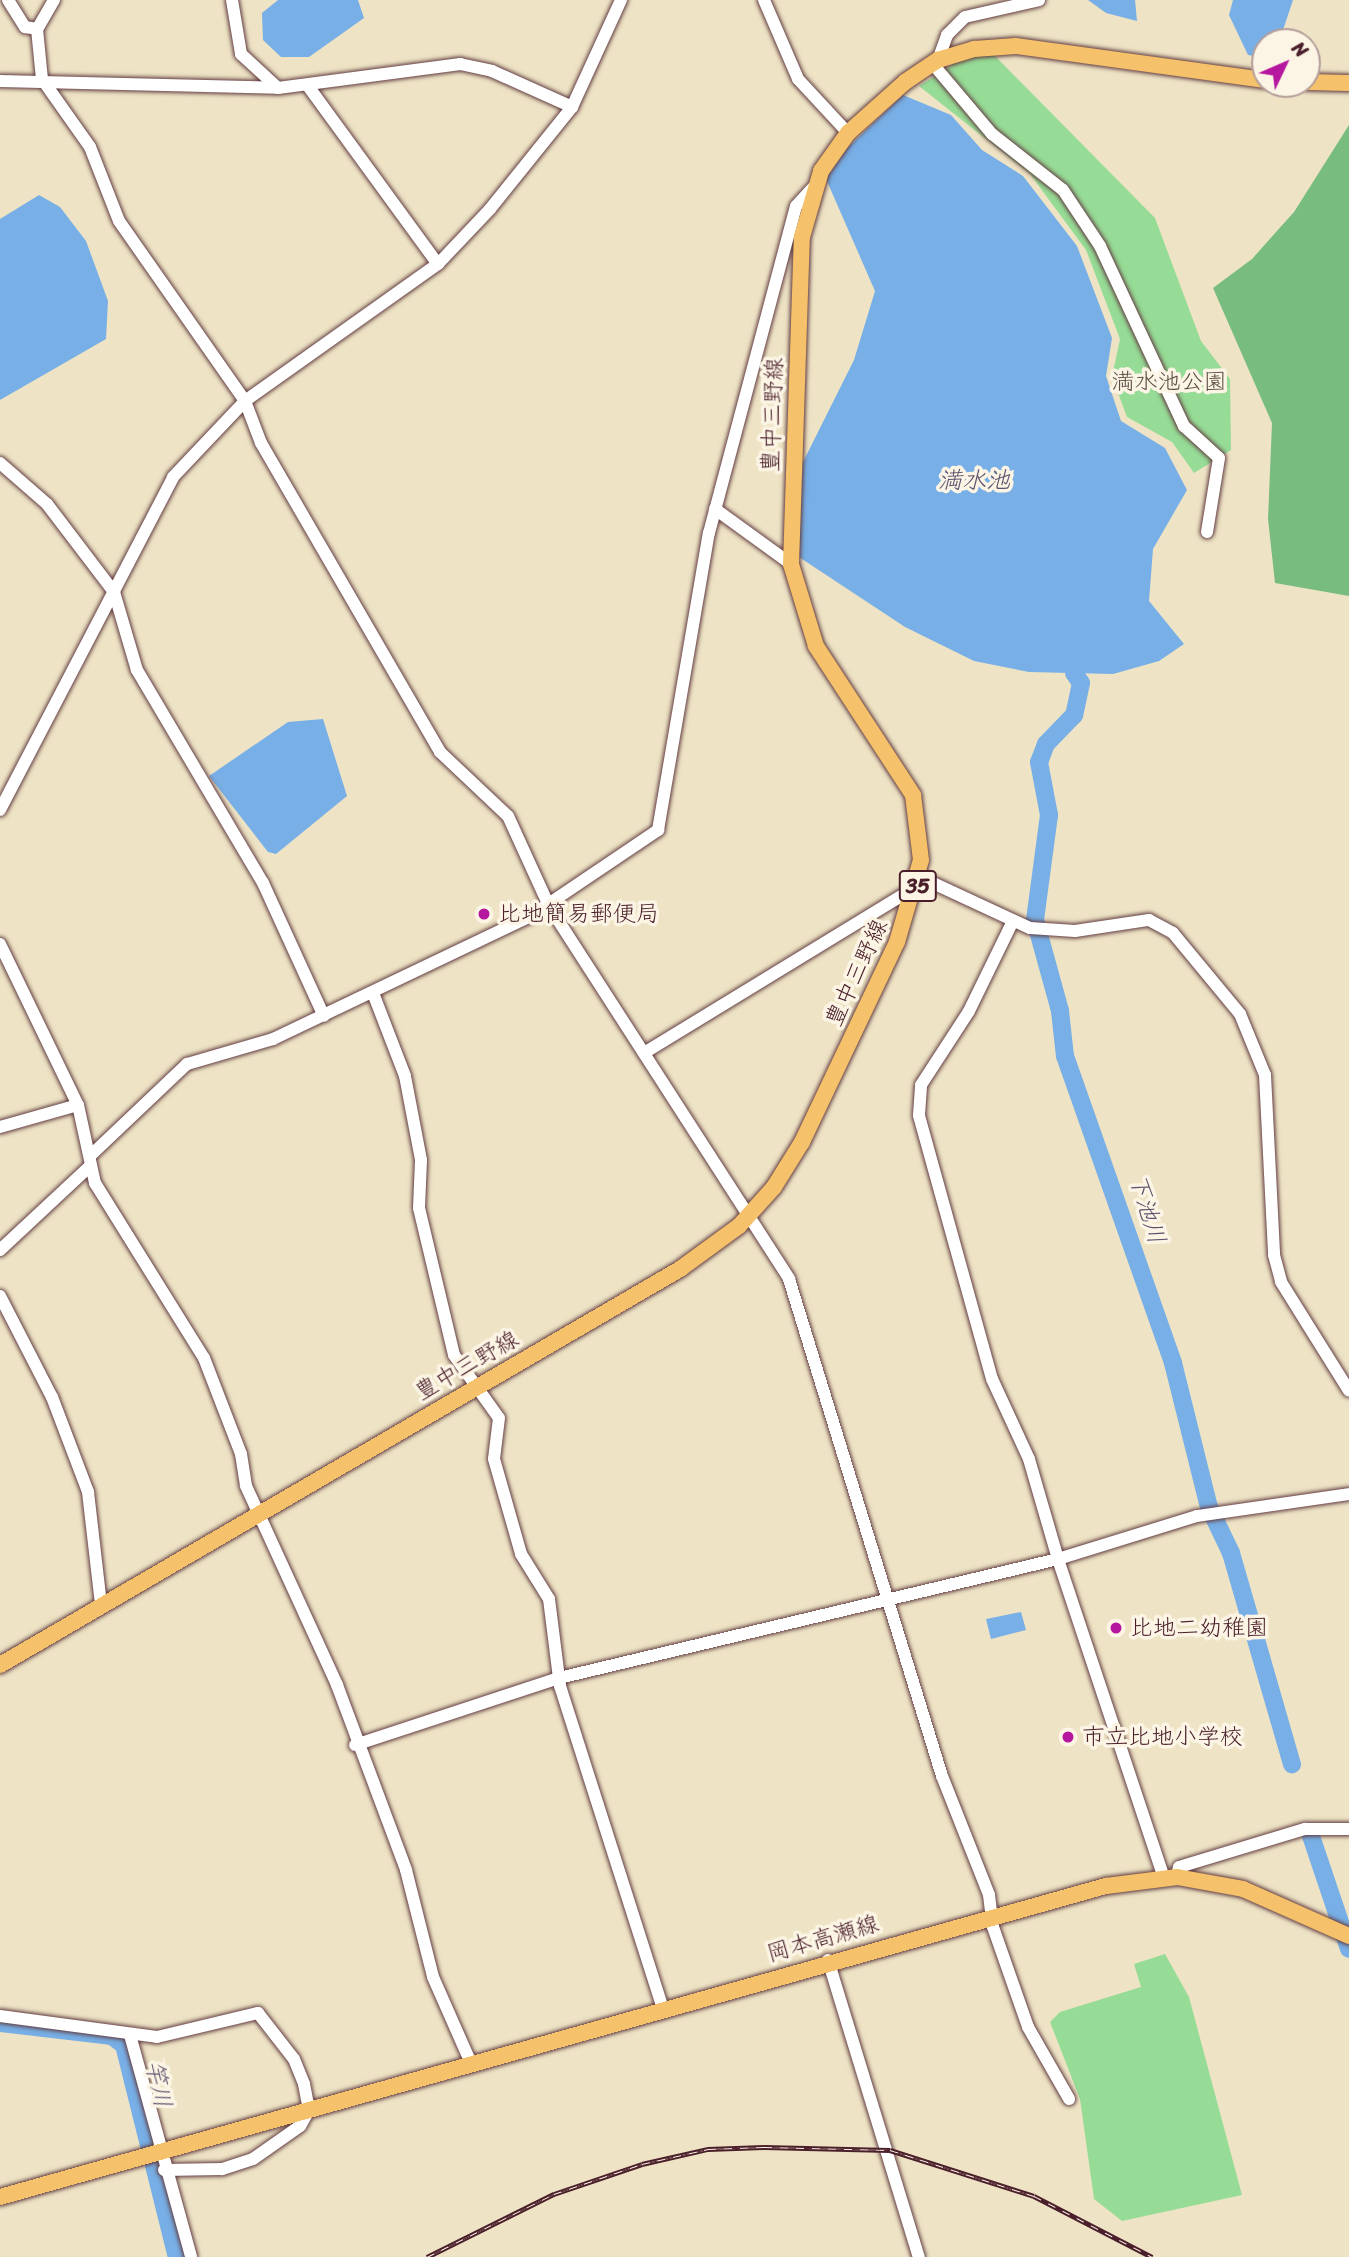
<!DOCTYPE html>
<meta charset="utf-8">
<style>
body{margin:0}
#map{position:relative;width:1349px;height:2257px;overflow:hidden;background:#eee4c5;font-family:Sriracha,"Klee One",sans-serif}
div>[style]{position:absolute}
.green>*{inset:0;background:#96dc96}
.forest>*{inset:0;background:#78bc7f}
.water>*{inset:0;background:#77afe6}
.river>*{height:18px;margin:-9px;padding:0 9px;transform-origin:9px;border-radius:9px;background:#77afe6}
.roads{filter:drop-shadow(0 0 2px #633d42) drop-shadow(0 0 2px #633d42)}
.minor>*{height:12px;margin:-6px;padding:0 6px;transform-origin:6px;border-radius:6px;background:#fff}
.major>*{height:16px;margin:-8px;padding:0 8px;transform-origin:8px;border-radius:8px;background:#f5c16b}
.rail>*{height:5px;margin-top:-2.5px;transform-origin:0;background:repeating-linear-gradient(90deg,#fcf5e5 0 8px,#4a1f2b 0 16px);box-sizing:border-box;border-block:2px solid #4a1f2b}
.dots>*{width:19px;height:19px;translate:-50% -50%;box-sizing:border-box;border:4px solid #fcf5e5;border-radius:50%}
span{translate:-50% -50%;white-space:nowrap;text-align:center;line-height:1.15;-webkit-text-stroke:7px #fcf5e5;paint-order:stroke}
.shield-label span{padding:2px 5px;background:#fcf5e5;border:2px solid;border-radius:5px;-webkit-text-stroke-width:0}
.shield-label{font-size:21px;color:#4a1f2b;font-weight:700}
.park-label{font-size:23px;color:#5d4e46}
.street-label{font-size:23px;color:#4a1f2b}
.poi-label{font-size:23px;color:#4a1f2b}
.left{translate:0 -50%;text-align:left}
.water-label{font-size:24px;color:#5a516c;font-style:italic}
.north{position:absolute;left:1251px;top:28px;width:70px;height:70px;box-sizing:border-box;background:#fcf5e5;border:2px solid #b59f9b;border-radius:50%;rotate:46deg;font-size:19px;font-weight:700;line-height:28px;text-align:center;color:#4a1f2b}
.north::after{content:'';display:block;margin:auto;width:24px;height:32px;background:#b5179e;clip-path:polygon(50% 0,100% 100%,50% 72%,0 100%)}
</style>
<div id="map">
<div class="green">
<div style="clip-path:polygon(992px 53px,1155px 218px,1201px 341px,1230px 379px,1231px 450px,1194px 473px,1172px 442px,1127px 417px,1112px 377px,1120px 339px,1086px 250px,1030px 174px,919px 86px,961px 59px)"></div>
<div style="clip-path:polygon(1165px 1954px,1189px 1997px,1242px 2195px,1122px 2221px,1094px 2199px,1080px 2099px,1050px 2022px,1060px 2012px,1141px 1987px,1134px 1964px)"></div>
</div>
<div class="forest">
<div style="clip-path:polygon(1349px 125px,1349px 596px,1275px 583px,1268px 519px,1272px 423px,1213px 288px,1252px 259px,1294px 212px)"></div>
</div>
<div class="water">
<div style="clip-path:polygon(278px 0,358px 0,364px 18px,309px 57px,281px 57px,263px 40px,262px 13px)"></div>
<div style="clip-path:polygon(1088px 0,1135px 0,1137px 21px,1106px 13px)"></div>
<div style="clip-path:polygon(1233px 0,1293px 0,1281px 36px,1265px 42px,1265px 58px,1248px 55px,1229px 15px)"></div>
<div style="clip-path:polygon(903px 95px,951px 115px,982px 150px,1023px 176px,1077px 246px,1112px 338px,1106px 376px,1121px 421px,1165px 448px,1187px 490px,1153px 549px,1149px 601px,1184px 644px,1159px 661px,1113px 674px,1029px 672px,974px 661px,905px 627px,799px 557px,802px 464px,854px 360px,875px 291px,826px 179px,844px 151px)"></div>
<div style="clip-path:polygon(39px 195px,60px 207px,86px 241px,108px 301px,106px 339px,0 400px,0 219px)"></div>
<div style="clip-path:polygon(323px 719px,347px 796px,276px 854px,268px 852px,209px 776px,288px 722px)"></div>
<div style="clip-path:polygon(1021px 1612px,1026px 1630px,991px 1639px,986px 1619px)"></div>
</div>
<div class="river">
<div style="left:1074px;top:673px;width:12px;rotate:55deg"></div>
<div style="left:1081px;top:683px;width:33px;rotate:102deg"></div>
<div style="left:1074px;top:715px;width:40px;rotate:134deg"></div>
<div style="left:1046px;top:744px;width:19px;rotate:111deg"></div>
<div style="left:1039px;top:762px;width:54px;rotate:79.3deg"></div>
<div style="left:1049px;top:815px;width:106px;rotate:97.6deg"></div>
<div style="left:1035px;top:920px;width:94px;rotate:74.6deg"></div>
<div style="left:1060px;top:1011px;width:45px;rotate:83.7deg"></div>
<div style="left:1065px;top:1056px;width:325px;rotate:70.6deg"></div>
<div style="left:1173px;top:1363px;width:148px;rotate:76deg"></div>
<div style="left:1209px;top:1507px;width:51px;rotate:64.4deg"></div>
<div style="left:1231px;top:1553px;width:220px;rotate:73.9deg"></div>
<div style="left:1311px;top:1836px;width:119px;rotate:71.4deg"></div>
<div style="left:0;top:2023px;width:113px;rotate:6.6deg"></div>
<div style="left:112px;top:2036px;width:15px;rotate:37deg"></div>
<div style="left:124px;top:2045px;width:219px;rotate:76deg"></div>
</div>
<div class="roads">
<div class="minor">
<div style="left:8px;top:0;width:32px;rotate:58deg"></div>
<div style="left:25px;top:27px;width:12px;rotate:9deg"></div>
<div style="left:54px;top:0;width:34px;rotate:120deg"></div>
<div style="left:37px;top:29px;width:50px;rotate:84.3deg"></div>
<div style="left:42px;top:79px;width:83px;rotate:54.8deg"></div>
<div style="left:90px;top:147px;width:79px;rotate:68.6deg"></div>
<div style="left:119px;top:221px;width:220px;rotate:55deg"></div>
<div style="left:245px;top:401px;width:45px;rotate:69.1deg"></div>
<div style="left:261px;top:443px;width:357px;rotate:59.9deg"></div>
<div style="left:440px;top:752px;width:93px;rotate:43.3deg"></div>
<div style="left:508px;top:816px;width:99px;rotate:65.5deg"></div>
<div style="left:549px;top:906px;width:444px;rotate:57.2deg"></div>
<div style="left:789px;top:1279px;width:520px;rotate:72.89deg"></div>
<div style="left:942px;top:1776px;width:128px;rotate:68.4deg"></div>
<div style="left:989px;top:1895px;width:32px;rotate:83deg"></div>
<div style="left:993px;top:1927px;width:106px;rotate:70.7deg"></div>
<div style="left:1028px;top:2027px;width:83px;rotate:60.3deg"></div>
<div style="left:232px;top:0;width:55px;rotate:80.5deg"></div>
<div style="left:241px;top:54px;width:50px;rotate:42.6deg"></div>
<div style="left:764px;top:0;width:86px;rotate:66.7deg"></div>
<div style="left:798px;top:79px;width:74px;rotate:47.2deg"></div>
<div style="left:938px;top:60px;width:27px;rotate:-70deg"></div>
<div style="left:947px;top:35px;width:25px;rotate:-45deg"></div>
<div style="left:965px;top:17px;width:76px;rotate:-12.9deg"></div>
<div style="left:932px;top:63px;width:93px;rotate:49.8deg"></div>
<div style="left:992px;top:134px;width:90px;rotate:38.3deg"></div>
<div style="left:1063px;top:190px;width:67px;rotate:56.5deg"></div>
<div style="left:1100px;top:246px;width:199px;rotate:65deg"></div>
<div style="left:1184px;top:426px;width:47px;rotate:42.4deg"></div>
<div style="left:1219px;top:458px;width:75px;rotate:99.2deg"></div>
<div style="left:0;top:81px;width:278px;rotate:1.4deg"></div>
<div style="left:278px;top:88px;width:184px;rotate:-7.5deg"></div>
<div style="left:460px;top:64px;width:33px;rotate:12deg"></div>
<div style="left:492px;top:71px;width:88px;rotate:24.2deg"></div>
<div style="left:308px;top:86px;width:220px;rotate:53.9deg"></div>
<div style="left:0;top:463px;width:62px;rotate:41.1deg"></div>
<div style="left:47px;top:504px;width:111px;rotate:52.7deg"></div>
<div style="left:114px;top:592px;width:81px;rotate:73.6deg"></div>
<div style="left:137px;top:670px;width:247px;rotate:59.4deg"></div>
<div style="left:263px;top:883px;width:146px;rotate:65.4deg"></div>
<div style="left:715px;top:509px;width:94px;rotate:35.9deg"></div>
<div style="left:0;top:810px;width:375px;rotate:-62.5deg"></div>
<div style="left:173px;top:477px;width:105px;rotate:-46.5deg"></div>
<div style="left:245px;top:401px;width:237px;rotate:-35.4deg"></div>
<div style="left:438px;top:264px;width:76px;rotate:-46.6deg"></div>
<div style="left:490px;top:209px;width:131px;rotate:-51.2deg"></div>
<div style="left:572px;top:107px;width:118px;rotate:-65.4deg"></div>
<div style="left:920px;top:877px;width:121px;rotate:24.9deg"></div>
<div style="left:1030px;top:928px;width:45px;rotate:3.8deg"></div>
<div style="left:1075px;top:931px;width:75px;rotate:-8.5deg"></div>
<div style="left:1149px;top:920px;width:27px;rotate:28deg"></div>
<div style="left:1173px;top:933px;width:105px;rotate:50.4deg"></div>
<div style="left:1240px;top:1014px;width:66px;rotate:67.7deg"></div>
<div style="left:1265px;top:1075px;width:180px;rotate:87.1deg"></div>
<div style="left:1274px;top:1255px;width:28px;rotate:75deg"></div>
<div style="left:1281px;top:1282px;width:128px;rotate:58deg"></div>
<div style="left:0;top:944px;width:179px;rotate:64.2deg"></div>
<div style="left:78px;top:1105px;width:80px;rotate:77.7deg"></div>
<div style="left:95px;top:1183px;width:206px;rotate:58.1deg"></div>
<div style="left:204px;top:1358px;width:103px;rotate:68.9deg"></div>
<div style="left:241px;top:1454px;width:32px;rotate:81deg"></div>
<div style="left:246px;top:1486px;width:219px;rotate:65.4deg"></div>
<div style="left:337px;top:1685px;width:197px;rotate:69.5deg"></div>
<div style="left:406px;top:1870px;width:110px;rotate:75.8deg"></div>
<div style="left:433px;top:1977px;width:94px;rotate:66.2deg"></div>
<div style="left:373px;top:993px;width:89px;rotate:68.9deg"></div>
<div style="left:405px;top:1076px;width:86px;rotate:79.2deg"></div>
<div style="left:421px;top:1160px;width:48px;rotate:92.4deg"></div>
<div style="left:419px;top:1208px;width:151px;rotate:76.6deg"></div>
<div style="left:454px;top:1355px;width:77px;rotate:54.5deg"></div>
<div style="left:499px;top:1418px;width:41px;rotate:97deg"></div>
<div style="left:494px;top:1459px;width:99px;rotate:74.1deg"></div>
<div style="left:521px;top:1554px;width:53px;rotate:58.1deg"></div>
<div style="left:549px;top:1599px;width:88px;rotate:82.8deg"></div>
<div style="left:560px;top:1686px;width:341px;rotate:72.3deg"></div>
<div style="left:644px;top:1053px;width:319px;rotate:-31.4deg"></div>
<div style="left:0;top:1127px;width:81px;rotate:-15.8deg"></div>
<div style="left:90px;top:1156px;width:134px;rotate:-43.5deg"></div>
<div style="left:187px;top:1064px;width:90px;rotate:-16.2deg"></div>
<div style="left:273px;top:1039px;width:284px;rotate:-25.5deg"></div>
<div style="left:529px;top:917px;width:156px;rotate:-34deg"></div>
<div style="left:658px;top:830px;width:301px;rotate:-80.3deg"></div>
<div style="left:709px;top:533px;width:338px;rotate:-75.1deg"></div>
<div style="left:796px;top:206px;width:25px;rotate:-47deg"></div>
<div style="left:0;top:1250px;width:123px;rotate:-43deg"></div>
<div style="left:0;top:1296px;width:114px;rotate:62.8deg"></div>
<div style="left:52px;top:1397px;width:102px;rotate:69.2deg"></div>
<div style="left:88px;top:1492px;width:114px;rotate:83.4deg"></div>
<div style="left:355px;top:1745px;width:215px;rotate:-18.2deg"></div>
<div style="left:559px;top:1678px;width:513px;rotate:-13.41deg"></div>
<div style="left:1058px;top:1559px;width:104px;rotate:-106.2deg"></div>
<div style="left:1029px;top:1459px;width:88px;rotate:-114.8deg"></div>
<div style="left:992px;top:1379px;width:274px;rotate:-105.5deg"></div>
<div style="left:919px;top:1115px;width:30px;rotate:-86deg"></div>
<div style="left:921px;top:1085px;width:88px;rotate:-57deg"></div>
<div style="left:969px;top:1011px;width:98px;rotate:-64deg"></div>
<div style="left:1177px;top:1877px;width:10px;rotate:-79deg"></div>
<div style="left:1179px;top:1867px;width:132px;rotate:-16.8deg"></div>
<div style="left:1305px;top:1829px;width:44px"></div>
<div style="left:1164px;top:1878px;width:336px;rotate:-108.4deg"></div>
<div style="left:1058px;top:1559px;width:145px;rotate:-17.2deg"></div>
<div style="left:1197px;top:1516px;width:154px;rotate:-8.2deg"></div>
<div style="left:828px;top:1960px;width:311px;rotate:73deg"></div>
<div style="left:0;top:2016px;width:158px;rotate:7.6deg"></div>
<div style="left:157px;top:2037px;width:104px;rotate:-13.4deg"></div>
<div style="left:258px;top:2013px;width:58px;rotate:52deg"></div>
<div style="left:294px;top:2059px;width:27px;rotate:68deg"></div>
<div style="left:304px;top:2084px;width:26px;rotate:79deg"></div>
<div style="left:309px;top:2110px;width:18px;rotate:119deg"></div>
<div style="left:300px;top:2126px;width:57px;rotate:144.9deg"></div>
<div style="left:253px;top:2159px;width:33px;rotate:162deg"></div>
<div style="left:222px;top:2169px;width:58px;rotate:179deg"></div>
<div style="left:130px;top:2035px;width:230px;rotate:74.6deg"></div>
</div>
<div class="major">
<div style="left:1307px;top:82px;width:42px;rotate:1.4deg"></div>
<div style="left:0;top:1665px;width:787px;rotate:-30.21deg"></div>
<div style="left:680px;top:1269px;width:73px;rotate:-36.1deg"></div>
<div style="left:739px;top:1226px;width:52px;rotate:-48.1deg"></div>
<div style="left:774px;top:1187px;width:53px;rotate:-58.1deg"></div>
<div style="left:802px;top:1142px;width:221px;rotate:-64.6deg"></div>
<div style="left:897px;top:942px;width:85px;rotate:-73.7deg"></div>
<div style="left:921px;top:860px;width:65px;rotate:-97deg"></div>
<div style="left:913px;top:795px;width:178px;rotate:-123.1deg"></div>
<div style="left:816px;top:646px;width:86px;rotate:-107deg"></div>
<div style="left:791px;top:564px;width:327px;rotate:-88.1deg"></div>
<div style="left:802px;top:237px;width:69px;rotate:-73.9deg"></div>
<div style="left:821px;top:171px;width:47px;rotate:-54.6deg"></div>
<div style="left:848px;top:133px;width:76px;rotate:-41.8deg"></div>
<div style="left:905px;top:82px;width:40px;rotate:-34deg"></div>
<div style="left:938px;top:60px;width:38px;rotate:-17deg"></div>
<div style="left:974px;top:49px;width:42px;rotate:-4.1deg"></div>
<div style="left:1016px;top:46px;width:251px;rotate:7.8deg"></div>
<div style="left:0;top:2197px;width:1149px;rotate:-15.71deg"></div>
<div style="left:1106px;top:1886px;width:72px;rotate:-7.2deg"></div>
<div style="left:1177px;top:1877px;width:67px;rotate:10.3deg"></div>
<div style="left:1243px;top:1889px;width:116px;rotate:23.9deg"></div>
</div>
</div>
<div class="rail">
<div style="left:427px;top:2257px;width:142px;rotate:-26.4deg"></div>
<div style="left:554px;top:2194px;width:93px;rotate:-18.8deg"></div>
<div style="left:642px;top:2164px;width:68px;rotate:-12.8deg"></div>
<div style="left:708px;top:2149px;width:56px;rotate:-2deg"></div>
<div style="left:764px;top:2147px;width:126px;rotate:1.4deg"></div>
<div style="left:890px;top:2150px;width:151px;rotate:17.7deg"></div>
<div style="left:1034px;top:2196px;width:133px;rotate:27.3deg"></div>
</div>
<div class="dots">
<div style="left:484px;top:914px;background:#b5179e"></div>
<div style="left:1116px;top:1628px;background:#b5179e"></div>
<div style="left:1068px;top:1737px;background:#b5179e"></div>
</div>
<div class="shield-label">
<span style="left:918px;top:886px">35</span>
</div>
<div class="park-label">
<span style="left:1169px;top:382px">満水池公園</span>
</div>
<div class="street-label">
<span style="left:773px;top:415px;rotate:-88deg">豊中三野線</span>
<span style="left:857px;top:973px;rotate:-65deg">豊中三野線</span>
<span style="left:467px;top:1366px;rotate:-30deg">豊中三野線</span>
<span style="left:823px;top:1939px;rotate:-16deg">岡本高瀬線</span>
</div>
<div class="poi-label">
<span class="left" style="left:498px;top:914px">比地簡易郵便局</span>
<span class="left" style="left:1130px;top:1628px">比地二幼稚園</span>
<span class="left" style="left:1082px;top:1737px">市立比地小学校</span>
</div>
<div class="water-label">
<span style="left:974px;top:481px">満水池</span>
<span style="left:1147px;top:1209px;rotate:73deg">下池川</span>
<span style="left:158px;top:2084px;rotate:78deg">竿川</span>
</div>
<div class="north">N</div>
</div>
